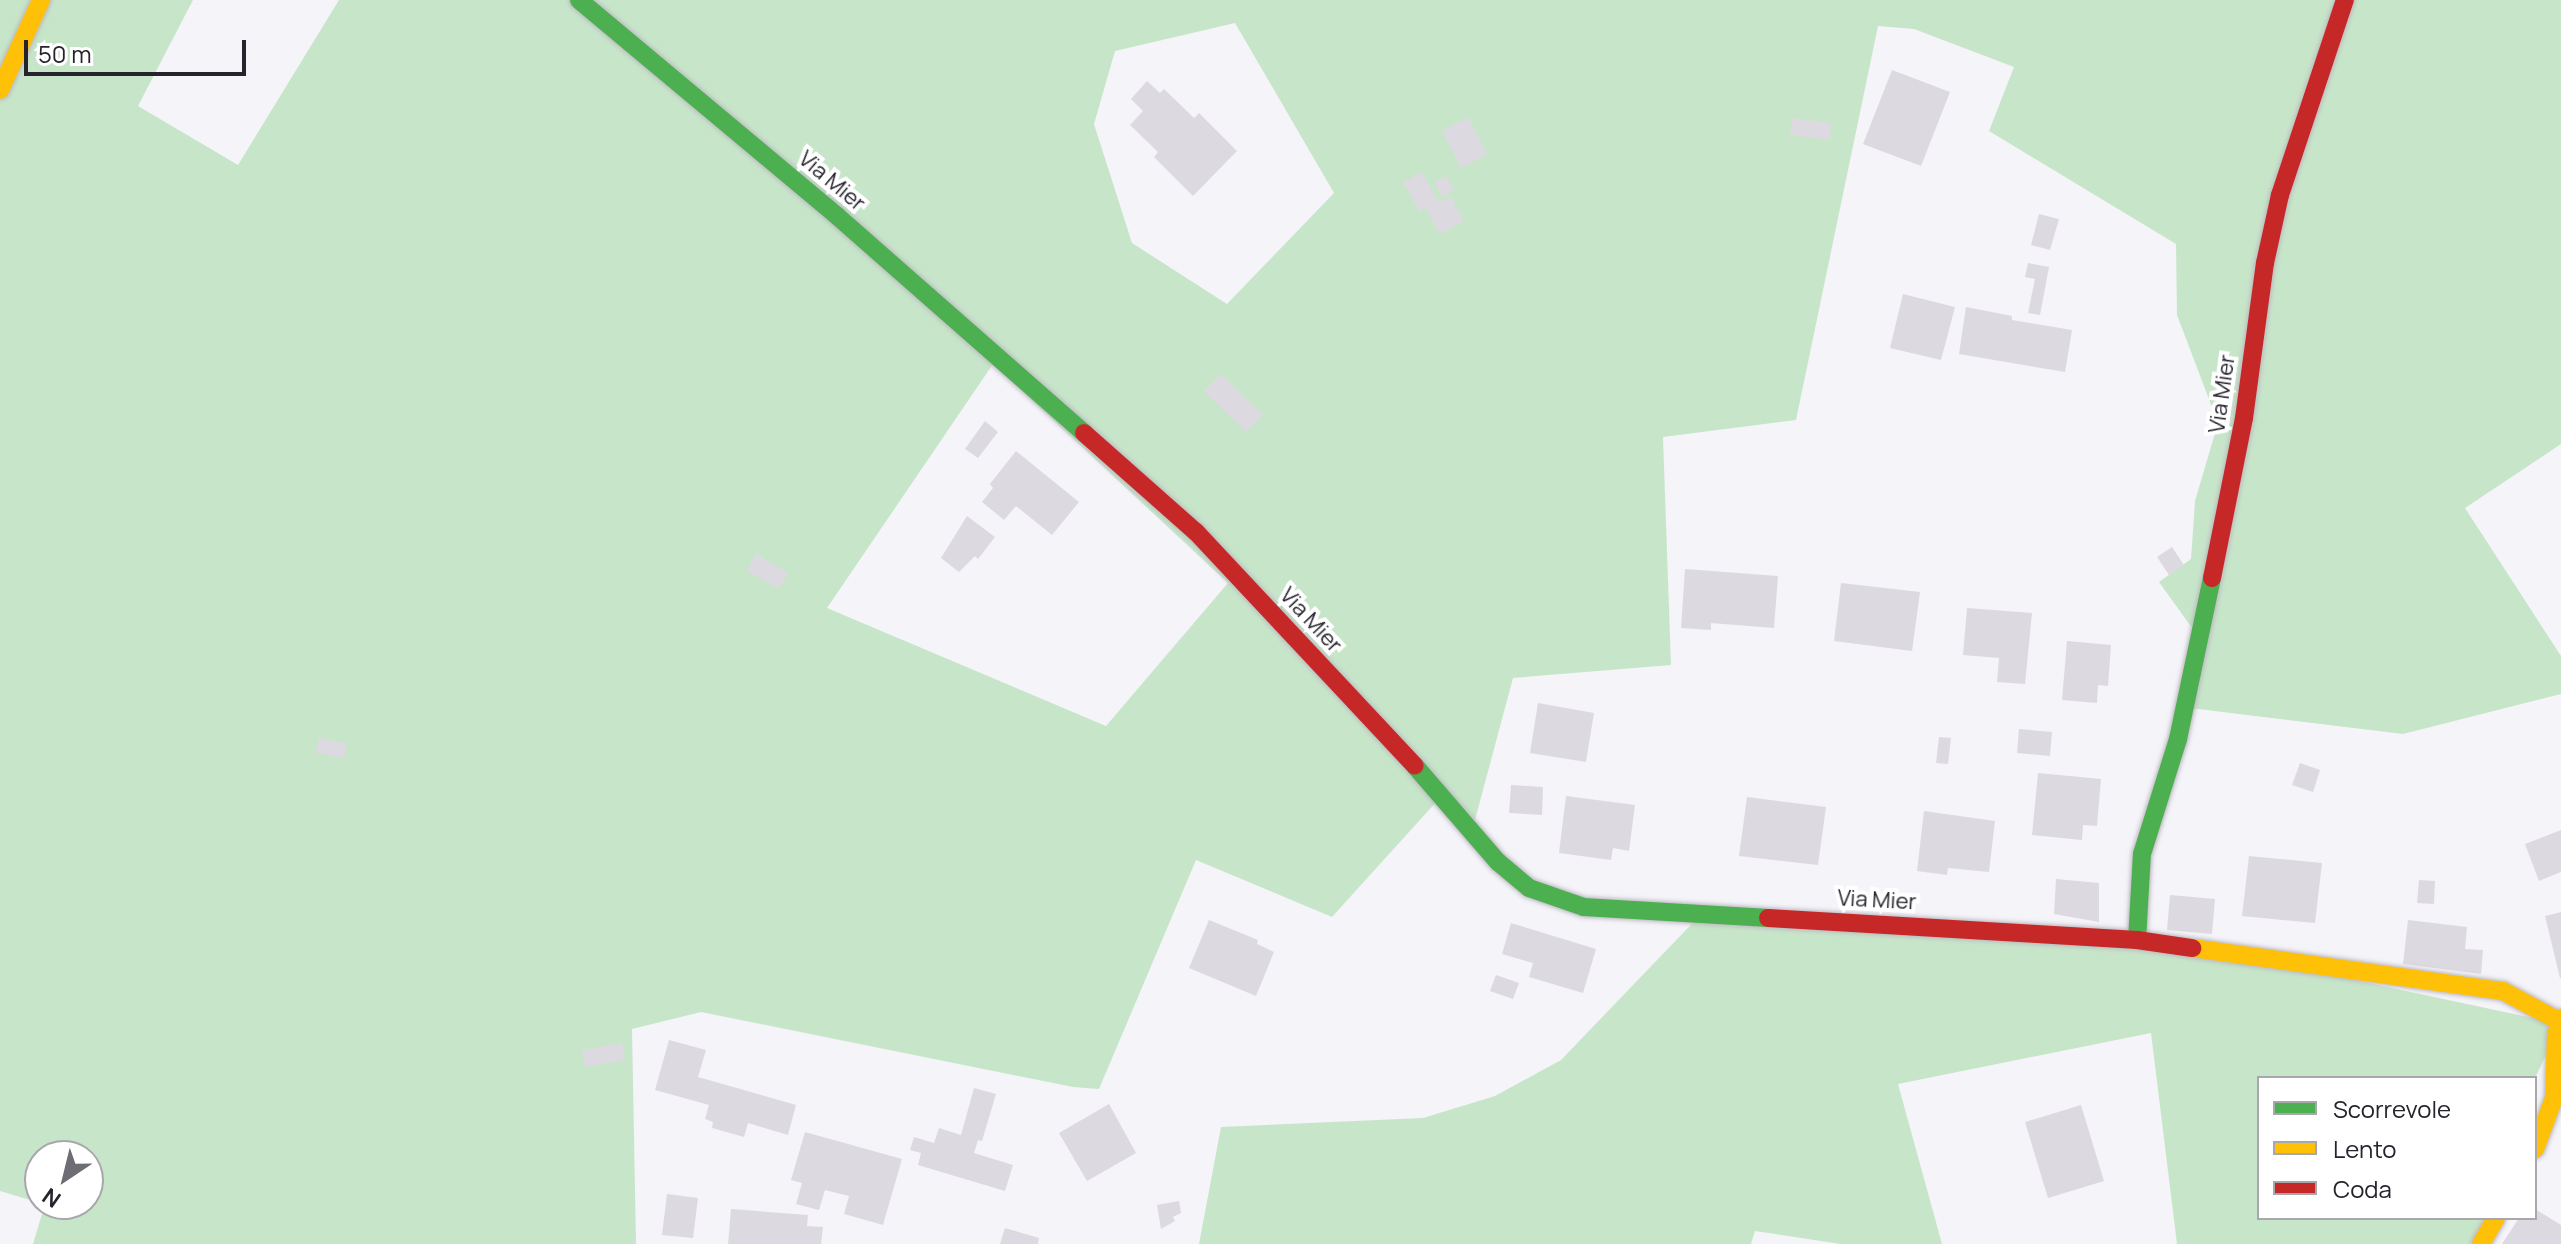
<!DOCTYPE html>
<style>
body{margin:0}
#map{position:relative;width:2561px;height:1244px;overflow:hidden;background:#f5f4f9;font-family:Manrope,sans-serif}
div>[style]{position:absolute}
.green>*{inset:0;background:#c7e6c9}
.building>*{inset:0;background:#ddd9e0}
.roads{filter:drop-shadow(0 0 2px #bcbac1) drop-shadow(0 0 2px #bcbac1)}
.fast>*{height:18px;margin:-9px;padding:0 9px;transform-origin:9px;border-radius:9px;background:#4caf50}
.slow>*{height:18px;margin:-9px;padding:0 9px;transform-origin:9px;border-radius:9px;background:#ffc107}
.jam>*{height:18px;margin:-9px;padding:0 9px;transform-origin:9px;border-radius:9px;background:#c62828}
span{translate:-50% -50%;white-space:nowrap;text-align:center;line-height:1.15;-webkit-text-stroke:8px #fff;paint-order:stroke}
.street-label{font-size:22px;color:#26232d}
.legend{position:absolute;left:2257px;top:1076px;width:280px;height:144px;box-sizing:border-box;background:#fff;border:2px solid #a8a7ab;margin:0;padding:10px 14px;list-style:none;font-size:24px;color:#26232d}
.legend li{display:flex;align-items:center;gap:16px;height:40px}
.legend b{width:40px;border:2px solid #a8a7ab}
.north{position:absolute;left:24px;top:1140px;width:80px;height:80px;box-sizing:border-box;background:#fff;border:2px solid #a8a7ab;border-radius:50%;rotate:215deg;font-size:22px;font-weight:700;line-height:32px;text-align:center;color:#26232d}
.north::after{content:'';display:block;margin:auto;width:28px;height:36px;background:#6e6c74;clip-path:polygon(50% 0,100% 100%,50% 72%,0 100%)}
.scale{position:absolute;left:24px;top:40px;width:222px;height:36px;box-sizing:border-box;border:4px solid #26232d;border-top:0;padding-left:10px;font-size:24px;line-height:28px;white-space:nowrap;color:#26232d;-webkit-text-stroke:6px #fff;paint-order:stroke}
</style>
<div id="map">
<div class="green">
<div style="clip-path:polygon(evenodd,0 0,193px 0,138px 106px,238px 165px,339px 0,2561px 0,2561px 444px,2465px 508px,2561px 656px,2561px 694px,2403px 734px,2190px 708px,2205px 646px,2159px 582px,2191px 559px,2195px 501px,2218px 423px,2177px 315px,2176px 244px,1989px 131px,2014px 67px,1914px 29px,1878px 26px,1796px 420px,1663px 437px,1671px 665px,1513px 678px,1475px 820px,1447px 790px,1332px 917px,1196px 860px,1099px 1089px,1073px 1087px,701px 1012px,632px 1029px,636px 1244px,33px 1244px,45px 1204px,88px 1204px,88px 1156px,40px 1156px,40px 1203px,0 1191px,0 0,1235px 23px,1334px 193px,1227px 304px,1132px 243px,1094px 124px,1115px 51px,1235px 23px,0 0,993px 364px,1228px 583px,1106px 726px,827px 608px,993px 364px)"></div>
<div style="clip-path:polygon(1708px 907px,2143px 935px,2561px 1024px,2535px 1078px,2259px 1078px,2259px 1218px,2505px 1218px,2490px 1244px,2177px 1244px,2151px 1033px,1898px 1084px,1942px 1244px,1841px 1244px,1755px 1231px,1751px 1244px,1199px 1244px,1221px 1127px,1423px 1118px,1495px 1096px,1561px 1060px)"></div>
</div>
<div class="building">
<div style="clip-path:polygon(1892px 70px,1950px 92px,1921px 166px,1863px 144px)"></div>
<div style="clip-path:polygon(1147px 81px,1160px 93px,1164px 89px,1194px 118px,1199px 113px,1237px 151px,1193px 196px,1154px 157px,1158px 152px,1130px 125px,1143px 111px,1131px 99px)"></div>
<div style="clip-path:polygon(1468px 117px,1487px 154px,1461px 168px,1442px 131px)"></div>
<div style="clip-path:polygon(1792px 118px,1831px 123px,1830px 140px,1790px 135px)"></div>
<div style="clip-path:polygon(1422px 172px,1439px 203px,1450px 196px,1464px 221px,1440px 234px,1425px 208px,1420px 212px,1403px 183px)"></div>
<div style="clip-path:polygon(1446px 176px,1454px 190px,1442px 197px,1434px 182px)"></div>
<div style="clip-path:polygon(2039px 214px,2059px 219px,2050px 250px,2031px 245px)"></div>
<div style="clip-path:polygon(2028px 263px,2049px 267px,2040px 315px,2028px 313px,2035px 279px,2025px 277px)"></div>
<div style="clip-path:polygon(1903px 294px,1955px 307px,1941px 360px,1890px 348px)"></div>
<div style="clip-path:polygon(1966px 307px,2012px 316px,2012px 320px,2072px 330px,2065px 372px,1959px 354px)"></div>
<div style="clip-path:polygon(1221px 374px,1263px 415px,1246px 432px,1204px 391px)"></div>
<div style="clip-path:polygon(985px 421px,998px 432px,978px 458px,965px 449px)"></div>
<div style="clip-path:polygon(1016px 451px,1079px 502px,1052px 535px,1016px 506px,1004px 520px,982px 502px,993px 488px,990px 484px)"></div>
<div style="clip-path:polygon(967px 516px,995px 537px,978px 559px,975px 556px,959px 572px,941px 558px)"></div>
<div style="clip-path:polygon(2172px 547px,2184px 565px,2169px 575px,2157px 557px)"></div>
<div style="clip-path:polygon(756px 554px,788px 573px,779px 589px,747px 571px)"></div>
<div style="clip-path:polygon(1685px 569px,1778px 576px,1774px 628px,1711px 623px,1711px 630px,1681px 628px)"></div>
<div style="clip-path:polygon(1841px 583px,1920px 592px,1912px 651px,1834px 641px)"></div>
<div style="clip-path:polygon(1967px 608px,2032px 613px,2025px 684px,1997px 682px,1999px 658px,1963px 655px)"></div>
<div style="clip-path:polygon(2067px 641px,2111px 645px,2108px 686px,2098px 685px,2097px 703px,2062px 700px)"></div>
<div style="clip-path:polygon(1538px 703px,1594px 713px,1586px 762px,1530px 753px)"></div>
<div style="clip-path:polygon(2019px 729px,2052px 732px,2050px 756px,2017px 753px)"></div>
<div style="clip-path:polygon(1939px 737px,1951px 738px,1948px 764px,1936px 763px)"></div>
<div style="clip-path:polygon(319px 738px,347px 743px,344px 758px,316px 753px)"></div>
<div style="clip-path:polygon(2300px 763px,2320px 770px,2313px 792px,2292px 785px)"></div>
<div style="clip-path:polygon(2038px 773px,2101px 779px,2097px 826px,2083px 825px,2082px 840px,2032px 835px)"></div>
<div style="clip-path:polygon(1511px 785px,1543px 787px,1542px 815px,1509px 813px)"></div>
<div style="clip-path:polygon(1566px 796px,1635px 805px,1629px 851px,1613px 848px,1611px 860px,1559px 853px)"></div>
<div style="clip-path:polygon(1747px 797px,1826px 807px,1818px 865px,1739px 856px)"></div>
<div style="clip-path:polygon(1924px 811px,1995px 821px,1989px 872px,1948px 868px,1947px 875px,1917px 871px)"></div>
<div style="clip-path:polygon(2561px 830px,2561px 872px,2539px 881px,2525px 844px)"></div>
<div style="clip-path:polygon(2249px 856px,2322px 863px,2315px 923px,2242px 916px)"></div>
<div style="clip-path:polygon(2056px 879px,2099px 883px,2099px 922px,2054px 914px)"></div>
<div style="clip-path:polygon(2419px 880px,2435px 881px,2434px 904px,2417px 903px)"></div>
<div style="clip-path:polygon(2170px 895px,2215px 899px,2212px 934px,2167px 930px)"></div>
<div style="clip-path:polygon(2561px 912px,2561px 978px,2560px 978px,2545px 916px)"></div>
<div style="clip-path:polygon(1209px 920px,1258px 940px,1257px 944px,1274px 952px,1256px 996px,1189px 968px)"></div>
<div style="clip-path:polygon(2408px 920px,2467px 927px,2465px 949px,2483px 950px,2481px 974px,2403px 964px)"></div>
<div style="clip-path:polygon(1511px 923px,1596px 949px,1583px 993px,1529px 977px,1533px 963px,1502px 954px)"></div>
<div style="clip-path:polygon(1496px 975px,1519px 983px,1513px 999px,1490px 991px)"></div>
<div style="clip-path:polygon(669px 1040px,706px 1050px,698px 1077px,796px 1105px,788px 1135px,748px 1123px,744px 1137px,712px 1128px,713px 1122px,705px 1119px,709px 1105px,655px 1090px)"></div>
<div style="clip-path:polygon(622px 1043px,625px 1060px,585px 1067px,582px 1050px)"></div>
<div style="clip-path:polygon(974px 1088px,996px 1094px,982px 1141px,978px 1140px,974px 1153px,1013px 1165px,1005px 1191px,918px 1165px,921px 1153px,910px 1150px,914px 1137px,934px 1143px,939px 1128px,961px 1135px)"></div>
<div style="clip-path:polygon(1109px 1104px,1136px 1153px,1087px 1181px,1059px 1133px)"></div>
<div style="clip-path:polygon(2081px 1105px,2104px 1181px,2048px 1198px,2025px 1122px)"></div>
<div style="clip-path:polygon(805px 1132px,902px 1159px,883px 1225px,844px 1214px,849px 1196px,825px 1190px,819px 1210px,796px 1204px,802px 1183px,791px 1180px)"></div>
<div style="clip-path:polygon(667px 1194px,698px 1198px,693px 1238px,662px 1235px)"></div>
<div style="clip-path:polygon(1179px 1201px,1181px 1213px,1173px 1217px,1175px 1221px,1161px 1229px,1157px 1205px)"></div>
<div style="clip-path:polygon(731px 1209px,808px 1215px,807px 1226px,823px 1227px,821px 1244px,728px 1244px)"></div>
<div style="clip-path:polygon(2535px 1209px,2561px 1225px,2561px 1244px,2502px 1244px,2519px 1218px,2535px 1218px)"></div>
<div style="clip-path:polygon(1005px 1228px,1039px 1238px,1038px 1244px,1000px 1244px)"></div>
</div>
<div class="roads">
<div class="fast">
<div style="left:579px;top:0;width:336px;rotate:39.9deg"></div>
<div style="left:837px;top:216px;width:329px;rotate:41.3deg"></div>
<div style="left:1415px;top:766px;width:127px;rotate:49.2deg"></div>
<div style="left:1498px;top:862px;width:40px;rotate:40deg"></div>
<div style="left:1529px;top:888px;width:58px;rotate:19.1deg"></div>
<div style="left:1584px;top:907px;width:184px;rotate:3.4deg"></div>
<div style="left:2137px;top:940px;width:86px;rotate:-86.7deg"></div>
<div style="left:2142px;top:854px;width:121px;rotate:-72.6deg"></div>
<div style="left:2178px;top:739px;width:165px;rotate:-78.1deg"></div>
</div>
<div class="slow">
<div style="left:0;top:90px;width:99px;rotate:-65.5deg"></div>
<div style="left:2192px;top:948px;width:314px;rotate:7.9deg"></div>
<div style="left:2503px;top:991px;width:64px;rotate:28.2deg"></div>
<div style="left:2535px;top:1149px;width:54px;rotate:-69.6deg"></div>
<div style="left:2554px;top:1098px;width:63px;rotate:-88.2deg"></div>
<div style="left:2556px;top:1035px;width:17px;rotate:-73deg"></div>
<div style="left:2481px;top:1244px;width:30px;rotate:-60deg"></div>
</div>
<div class="jam">
<div style="left:1084px;top:433px;width:149px;rotate:41.5deg"></div>
<div style="left:1196px;top:532px;width:320px;rotate:46.9deg"></div>
<div style="left:2212px;top:578px;width:163px;rotate:-78.7deg"></div>
<div style="left:2244px;top:418px;width:156px;rotate:-82.3deg"></div>
<div style="left:2265px;top:263px;width:70px;rotate:-77.6deg"></div>
<div style="left:2280px;top:195px;width:206px;rotate:-71.6deg"></div>
<div style="left:1768px;top:918px;width:370px;rotate:3.4deg"></div>
<div style="left:2137px;top:940px;width:56px;rotate:8.3deg"></div>
</div>
</div>
<div class="street-label">
<span style="left:832px;top:181px;rotate:40deg">Via Mier</span>
<span style="left:2222px;top:394px;rotate:-82deg">Via Mier</span>
<span style="left:1311px;top:620px;rotate:47deg">Via Mier</span>
<span style="left:1877px;top:900px;rotate:3deg">Via Mier</span>
</div>
<ul class="legend">
<li><b style="height:10px;background:#4caf50"></b>Scorrevole</li>
<li><b style="height:10px;background:#ffc107"></b>Lento</li>
<li><b style="height:10px;background:#c62828"></b>Coda</li>
</ul>
<div class="north">N</div>
<div class="scale">50 m</div>
</div>
